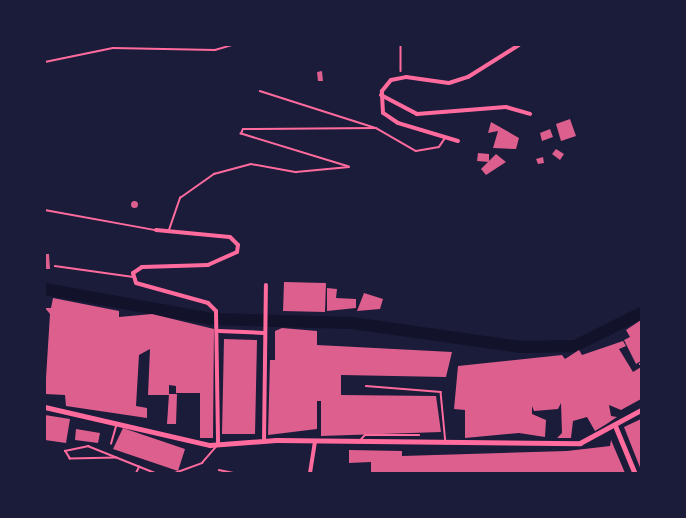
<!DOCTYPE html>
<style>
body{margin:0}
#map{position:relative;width:686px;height:518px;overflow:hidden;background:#1b1b3a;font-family:"Varela Round",sans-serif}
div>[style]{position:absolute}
.river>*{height:12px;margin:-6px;padding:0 6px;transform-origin:6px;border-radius:6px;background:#12122b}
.building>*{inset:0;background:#dd5f8e}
.round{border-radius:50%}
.path>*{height:1.5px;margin:-0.75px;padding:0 0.75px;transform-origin:0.75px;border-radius:0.75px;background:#ff6b9d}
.service>*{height:1.5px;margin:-0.75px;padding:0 0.75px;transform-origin:0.75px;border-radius:0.75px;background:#ff6b9d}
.minor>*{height:4px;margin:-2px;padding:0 2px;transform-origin:2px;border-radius:2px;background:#ff6b9d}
.tertiary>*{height:4.5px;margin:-2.25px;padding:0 2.25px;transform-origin:2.25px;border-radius:2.25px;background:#ff6b9d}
.secondary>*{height:4.5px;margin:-2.25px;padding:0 2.25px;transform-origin:2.25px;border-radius:2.25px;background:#ff6b9d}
span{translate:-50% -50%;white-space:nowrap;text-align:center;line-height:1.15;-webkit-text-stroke:4.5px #1b1b3a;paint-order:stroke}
.frame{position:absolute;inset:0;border:46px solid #1b1b3a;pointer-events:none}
</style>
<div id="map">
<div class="river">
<div style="left:45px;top:289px;width:169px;rotate:10.2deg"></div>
<div style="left:211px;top:319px;width:141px;rotate:1.6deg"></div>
<div style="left:352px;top:323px;width:170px;rotate:8.1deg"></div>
<div style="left:520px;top:347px;width:55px;rotate:-1deg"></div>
<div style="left:575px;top:346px;width:74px;rotate:-26.6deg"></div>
</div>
<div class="building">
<div style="clip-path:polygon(322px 71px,323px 81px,318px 81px,317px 72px)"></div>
<div style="clip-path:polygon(570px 119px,576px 136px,561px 141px,556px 124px)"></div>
<div style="clip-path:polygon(491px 122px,519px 138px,516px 149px,493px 148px,498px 131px,488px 133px)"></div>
<div style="clip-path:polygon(550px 129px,553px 137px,542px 141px,540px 133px)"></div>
<div style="clip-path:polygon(556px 149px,564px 154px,560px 160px,552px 154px)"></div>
<div style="clip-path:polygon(478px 153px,489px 154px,489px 162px,477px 161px)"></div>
<div style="clip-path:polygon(496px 154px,506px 162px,486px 175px,481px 169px)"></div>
<div style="clip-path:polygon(543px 157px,544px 163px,538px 164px,536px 159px)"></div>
<div class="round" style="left:130.5px;top:200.5px;width:7px;height:7px"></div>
<div style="clip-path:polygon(45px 254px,49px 254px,50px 269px,45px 269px)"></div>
<div style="clip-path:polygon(284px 282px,326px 283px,325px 312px,283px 311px)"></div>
<div style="clip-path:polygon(327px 288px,337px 289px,336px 298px,356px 299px,356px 308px,327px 311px)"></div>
<div style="clip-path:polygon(364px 293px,383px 299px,380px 309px,357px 311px)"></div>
<div style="clip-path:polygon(53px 298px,119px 311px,119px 317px,152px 314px,214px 329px,213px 438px,200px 438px,200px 393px,176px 393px,176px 386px,169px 385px,169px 395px,148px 395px,150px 349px,139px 355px,136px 406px,147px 408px,147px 418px,66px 406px,65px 395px,45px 394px,50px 314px,45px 308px,51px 308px)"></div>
<div style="clip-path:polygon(641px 320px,641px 361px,636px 364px,624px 340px,630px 337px,626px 330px)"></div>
<div style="clip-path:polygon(282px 328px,317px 331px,317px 345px,452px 352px,446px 377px,341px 375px,341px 395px,436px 396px,441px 432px,321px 436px,321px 401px,317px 401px,317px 429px,268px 435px,270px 360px,275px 360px,275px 331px)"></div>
<div style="clip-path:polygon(224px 339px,257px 340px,255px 434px,222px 434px)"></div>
<div style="clip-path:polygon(623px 341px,626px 346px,619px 349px,633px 372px,641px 367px,641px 399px,621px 410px,609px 405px,611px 416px,617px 417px,605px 425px,595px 431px,587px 417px,573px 421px,571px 438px,557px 438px,562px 433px,561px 403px,558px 409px,534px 411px,532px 406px,532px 414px,546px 420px,545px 437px,519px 433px,465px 438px,465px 410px,454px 409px,458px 366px,562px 355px,565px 359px,579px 350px,582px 355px)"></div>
<div style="clip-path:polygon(169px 394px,177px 394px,176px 424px,167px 424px)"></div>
<div style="clip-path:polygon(45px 415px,70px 419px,66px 443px,45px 440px)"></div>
<div style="clip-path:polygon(641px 419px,641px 470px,624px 427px)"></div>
<div style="clip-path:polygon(123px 428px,185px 449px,178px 471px,113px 449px)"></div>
<div style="clip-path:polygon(76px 429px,100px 433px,98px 443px,75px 440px)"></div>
<div style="clip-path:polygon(611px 440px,625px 473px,371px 473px,371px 462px,349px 463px,349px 450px,402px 451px,402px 456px,567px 451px,610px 446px)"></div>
</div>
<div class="path">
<div style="left:401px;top:45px;width:26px;rotate:90deg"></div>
<div style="left:45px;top:62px;width:69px;rotate:-11.6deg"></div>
<div style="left:113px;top:48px;width:102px;rotate:1.1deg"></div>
<div style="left:215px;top:50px;width:18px;rotate:-16deg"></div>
</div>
<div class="service">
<div style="left:260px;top:91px;width:122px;rotate:17.7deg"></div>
<div style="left:376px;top:128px;width:46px;rotate:29.9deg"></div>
<div style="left:416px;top:151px;width:23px;rotate:-10deg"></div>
<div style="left:439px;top:147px;width:11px;rotate:-56deg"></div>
<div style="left:45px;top:210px;width:112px;rotate:10.3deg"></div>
<div style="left:169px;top:230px;width:34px;rotate:-71deg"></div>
<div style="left:180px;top:198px;width:42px;rotate:-35.2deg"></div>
<div style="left:214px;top:174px;width:38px;rotate:-15deg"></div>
<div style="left:251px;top:164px;width:46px;rotate:10.1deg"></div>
<div style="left:296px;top:172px;width:53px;rotate:-5.4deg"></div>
<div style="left:349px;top:167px;width:113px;rotate:-163deg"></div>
<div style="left:241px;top:134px;width:5px;rotate:-68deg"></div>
<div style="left:243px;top:129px;width:133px;rotate:-0.4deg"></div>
<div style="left:55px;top:266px;width:79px;rotate:8deg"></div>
<div style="left:640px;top:364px;width:1px"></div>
<div style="left:366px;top:386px;width:75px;rotate:4.6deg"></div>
<div style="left:441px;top:392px;width:52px;rotate:84.5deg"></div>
<div style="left:358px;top:443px;width:11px;rotate:-49deg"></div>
<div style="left:365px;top:435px;width:54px"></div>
<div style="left:111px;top:444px;width:19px;rotate:-74deg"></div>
<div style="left:117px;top:458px;width:47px;rotate:178.8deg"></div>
<div style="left:70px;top:459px;width:9px;rotate:-122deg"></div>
<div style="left:65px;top:451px;width:24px;rotate:-12deg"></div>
<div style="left:88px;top:446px;width:72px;rotate:21.9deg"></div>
<div style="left:155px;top:473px;width:16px"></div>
<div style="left:219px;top:470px;width:16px;rotate:11deg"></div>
<div style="left:136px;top:473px;width:7px;rotate:-63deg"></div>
<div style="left:175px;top:473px;width:29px;rotate:-20deg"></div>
<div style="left:202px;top:463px;width:23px;rotate:-49deg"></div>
</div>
<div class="minor">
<div style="left:381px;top:95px;width:41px;rotate:27.8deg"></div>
<div style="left:417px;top:114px;width:89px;rotate:-4.5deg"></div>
<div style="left:506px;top:107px;width:25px;rotate:16deg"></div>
<div style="left:458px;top:141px;width:63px;rotate:-163.3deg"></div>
<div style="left:398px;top:123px;width:18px;rotate:-146deg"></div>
<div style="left:383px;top:113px;width:22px;rotate:-93deg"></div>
<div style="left:382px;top:91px;width:14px;rotate:-51deg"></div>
<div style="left:391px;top:80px;width:15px;rotate:-11deg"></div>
<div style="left:406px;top:77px;width:43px;rotate:7.9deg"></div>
<div style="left:449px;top:83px;width:20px;rotate:-18deg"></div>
<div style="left:468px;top:77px;width:60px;rotate:-32.1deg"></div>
<div style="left:156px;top:230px;width:74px;rotate:5.4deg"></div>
<div style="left:230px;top:237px;width:11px;rotate:45deg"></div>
<div style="left:238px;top:245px;width:7px;rotate:98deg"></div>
<div style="left:237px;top:252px;width:32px;rotate:156deg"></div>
<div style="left:208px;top:265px;width:66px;rotate:178.3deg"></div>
<div style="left:142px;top:267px;width:11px;rotate:146deg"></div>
<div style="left:133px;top:273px;width:10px;rotate:73deg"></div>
<div style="left:136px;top:283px;width:75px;rotate:15.5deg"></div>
<div style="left:208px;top:303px;width:11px;rotate:45deg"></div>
<div style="left:216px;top:311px;width:134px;rotate:89.1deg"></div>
<div style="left:219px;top:331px;width:45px;rotate:2.5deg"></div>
<div style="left:264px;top:442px;width:157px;rotate:-89.3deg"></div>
<div style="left:310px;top:473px;width:32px;rotate:-81deg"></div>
</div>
<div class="tertiary">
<div style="left:616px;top:427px;width:50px;rotate:67.6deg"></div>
</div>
<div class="secondary">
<div style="left:45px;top:407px;width:169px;rotate:13deg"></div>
<div style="left:210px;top:445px;width:66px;rotate:-4.3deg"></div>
<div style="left:276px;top:440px;width:304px;rotate:0.6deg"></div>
<div style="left:580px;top:443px;width:69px;rotate:-28.4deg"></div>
</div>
<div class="frame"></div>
</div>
